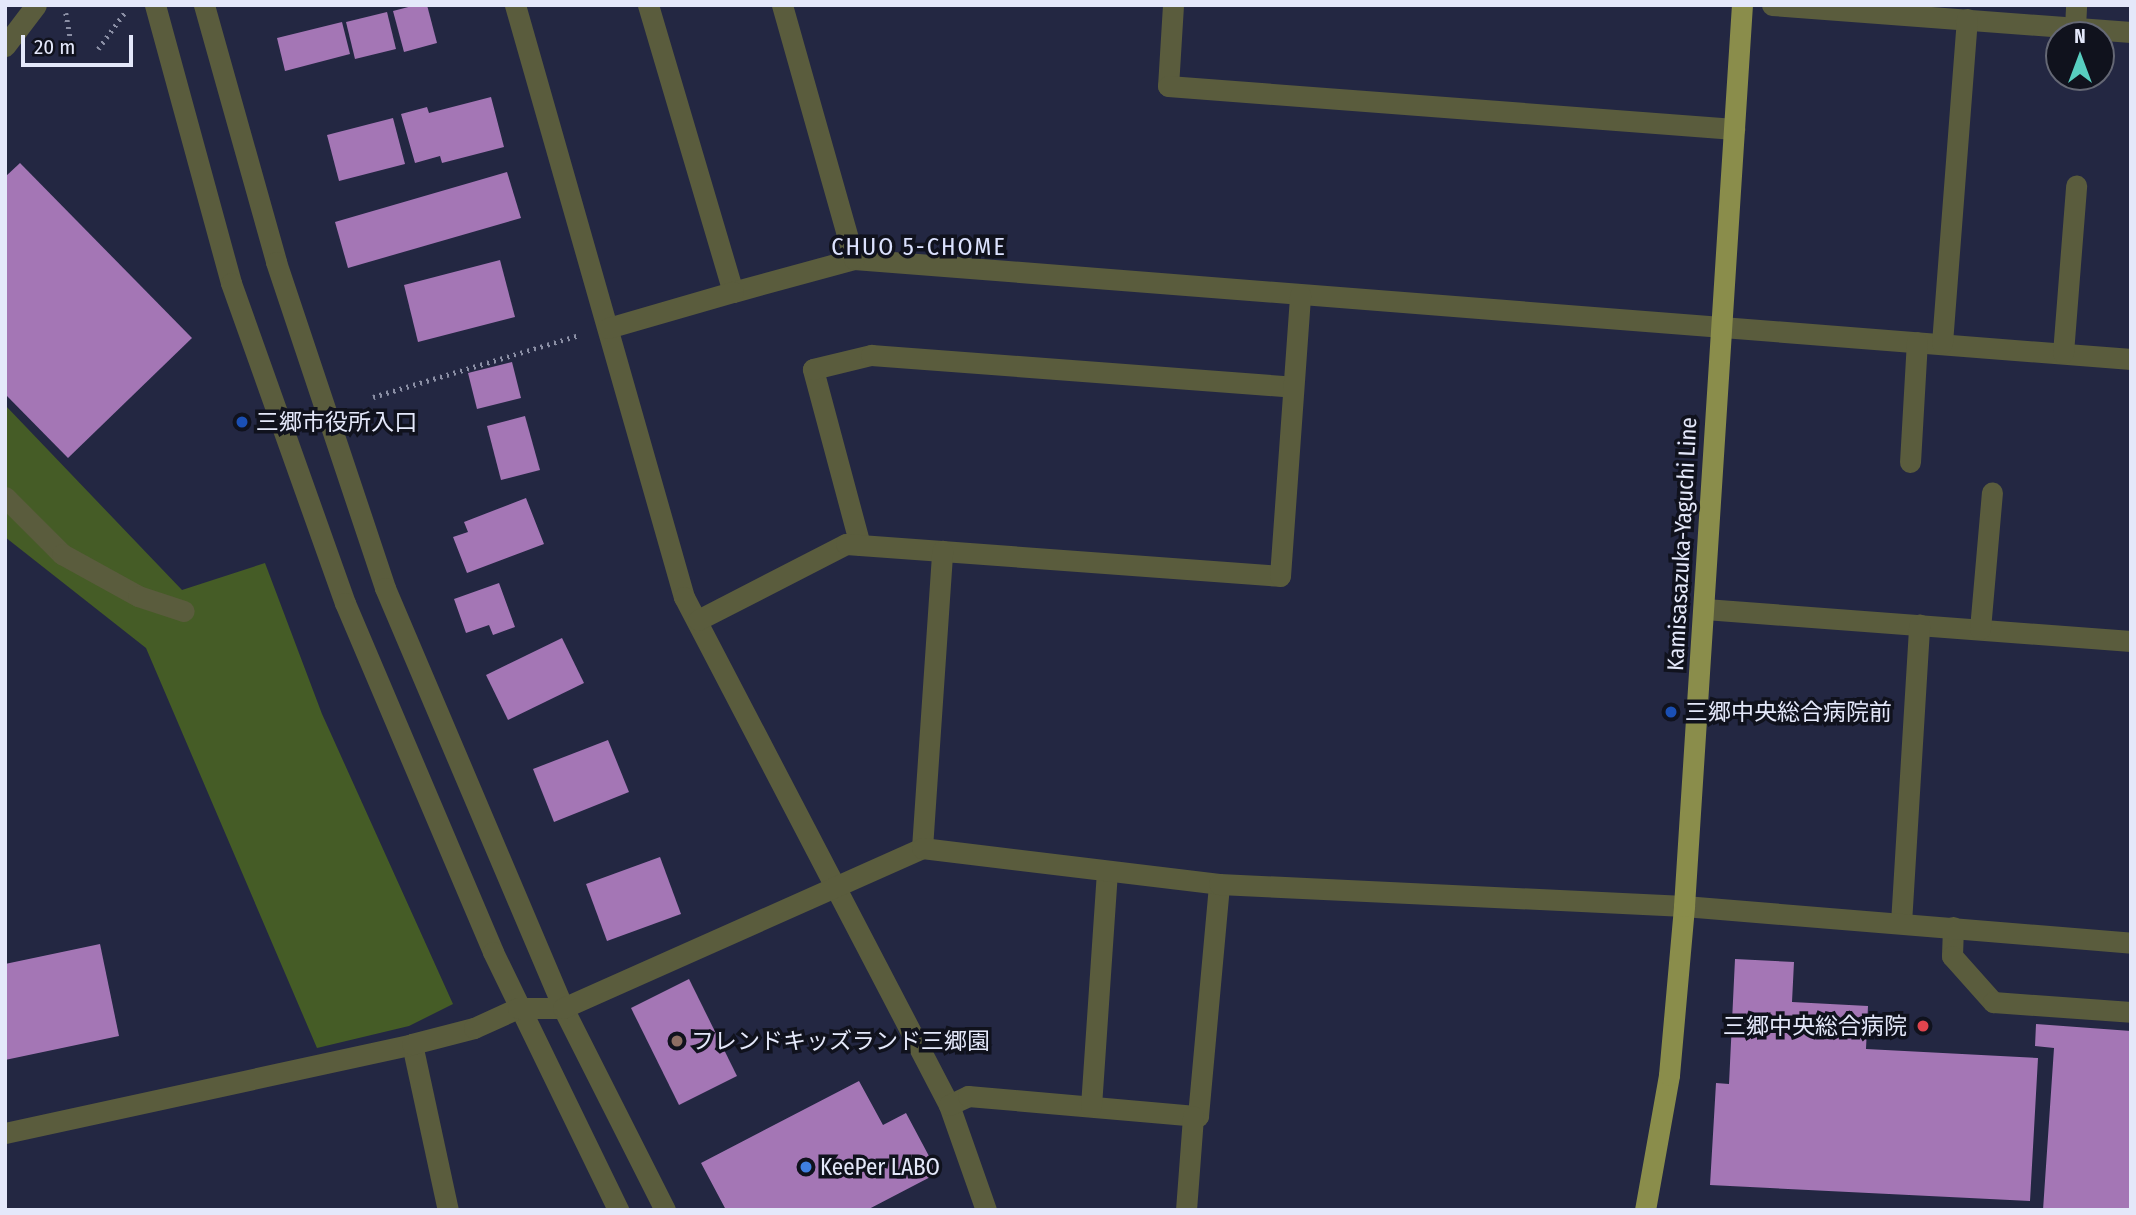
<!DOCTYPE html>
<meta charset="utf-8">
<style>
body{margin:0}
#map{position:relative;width:2136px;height:1215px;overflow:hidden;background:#232742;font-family:"Fira Sans Condensed","Noto Sans JP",sans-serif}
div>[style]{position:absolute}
.green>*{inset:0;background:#455c26}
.building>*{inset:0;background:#a476b5}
.path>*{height:4.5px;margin-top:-2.25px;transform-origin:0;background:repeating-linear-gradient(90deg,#8b8fa5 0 2px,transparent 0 7px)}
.minor>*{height:21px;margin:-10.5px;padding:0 10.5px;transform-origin:10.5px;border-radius:10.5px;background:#5a5c3d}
.major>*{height:21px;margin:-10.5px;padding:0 10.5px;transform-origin:10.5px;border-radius:10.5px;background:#8a8d4b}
.dots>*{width:19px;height:19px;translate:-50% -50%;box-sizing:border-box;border:4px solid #10121d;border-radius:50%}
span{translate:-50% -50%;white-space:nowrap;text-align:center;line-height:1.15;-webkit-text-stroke:7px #10121d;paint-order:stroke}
.poi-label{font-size:23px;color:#e4e8fa}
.left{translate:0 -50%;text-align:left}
.right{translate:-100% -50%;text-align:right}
.street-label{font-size:23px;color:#e4e8fa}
.neighbourhood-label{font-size:24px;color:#dce2fe;letter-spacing:2px}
.frame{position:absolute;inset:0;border:7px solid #e4e8fa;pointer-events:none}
.north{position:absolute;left:2045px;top:21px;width:70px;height:70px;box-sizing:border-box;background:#10121d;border:2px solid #656875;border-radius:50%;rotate:0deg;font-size:19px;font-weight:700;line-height:28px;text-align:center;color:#e4e8fa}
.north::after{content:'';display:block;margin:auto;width:24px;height:32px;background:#58cec0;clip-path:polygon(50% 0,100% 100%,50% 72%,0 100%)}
.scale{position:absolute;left:21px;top:35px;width:112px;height:32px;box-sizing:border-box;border:4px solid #e4e8fa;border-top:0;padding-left:9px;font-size:21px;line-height:24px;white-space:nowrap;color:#e4e8fa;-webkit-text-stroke:5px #10121d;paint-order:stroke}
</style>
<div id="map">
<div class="green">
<div style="clip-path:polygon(5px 405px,182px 590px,265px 563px,322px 714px,453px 1004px,409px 1026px,317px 1048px,146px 648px,5px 537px)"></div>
</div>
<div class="building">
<div style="clip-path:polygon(416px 5px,427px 5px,437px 43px,404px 52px,393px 11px)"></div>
<div style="clip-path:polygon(387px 12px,396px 49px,355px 59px,346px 22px)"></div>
<div style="clip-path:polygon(342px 22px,350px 54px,285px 71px,277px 38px)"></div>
<div style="clip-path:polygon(491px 97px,504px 147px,442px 163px,440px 156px,415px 163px,401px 114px,427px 107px,429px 113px)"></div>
<div style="clip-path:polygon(393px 118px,405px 164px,339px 181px,327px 135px)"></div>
<div style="clip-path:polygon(20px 163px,192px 338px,68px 458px,5px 394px,5px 177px)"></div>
<div style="clip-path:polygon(507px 172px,521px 218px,348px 268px,335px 222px)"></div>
<div style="clip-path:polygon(500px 260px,515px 317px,418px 342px,404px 285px)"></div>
<div style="clip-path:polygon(512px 362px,521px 398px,477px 409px,468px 373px)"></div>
<div style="clip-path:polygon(525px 416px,540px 470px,501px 480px,487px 426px)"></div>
<div style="clip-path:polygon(526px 498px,544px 544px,467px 573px,453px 537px,468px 532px,464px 522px)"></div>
<div style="clip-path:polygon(499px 583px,515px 627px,493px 635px,489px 625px,466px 633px,454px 599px)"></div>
<div style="clip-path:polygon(562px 638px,584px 683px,508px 720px,486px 675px)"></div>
<div style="clip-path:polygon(608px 740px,629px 792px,554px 822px,533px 769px)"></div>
<div style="clip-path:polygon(660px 857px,681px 914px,607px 941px,586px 884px)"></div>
<div style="clip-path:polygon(100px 944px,119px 1036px,5px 1060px,5px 964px)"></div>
<div style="clip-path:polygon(1735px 959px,1794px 962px,1792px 1002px,1868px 1006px,1866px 1049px,2038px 1058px,2030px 1201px,1710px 1185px,1716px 1083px,1729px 1084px)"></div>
<div style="clip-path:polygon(689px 979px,737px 1076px,679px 1105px,631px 1008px)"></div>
<div style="clip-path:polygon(2036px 1024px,2131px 1031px,2131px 1210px,2043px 1210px,2054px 1048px,2035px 1046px)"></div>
<div style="clip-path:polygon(859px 1081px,883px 1125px,906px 1113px,938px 1173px,867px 1210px,726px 1210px,701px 1163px)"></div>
</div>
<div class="path">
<div style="left:66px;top:13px;width:36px;rotate:80deg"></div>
<div style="left:98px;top:49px;width:46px;rotate:-53.9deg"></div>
<div style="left:373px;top:397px;width:216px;rotate:-16.7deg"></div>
</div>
<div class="minor">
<div style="left:155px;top:5px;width:288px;rotate:74.7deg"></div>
<div style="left:231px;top:283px;width:340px;rotate:70.4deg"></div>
<div style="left:345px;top:603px;width:379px;rotate:67deg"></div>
<div style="left:493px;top:952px;width:287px;rotate:64.1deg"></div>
<div style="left:204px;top:5px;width:267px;rotate:74.3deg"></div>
<div style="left:276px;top:262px;width:344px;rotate:71.5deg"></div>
<div style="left:385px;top:588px;width:456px;rotate:67deg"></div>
<div style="left:563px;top:1008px;width:226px;rotate:63.2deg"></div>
<div style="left:515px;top:5px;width:616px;rotate:74.07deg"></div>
<div style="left:684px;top:597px;width:573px;rotate:62.45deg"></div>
<div style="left:949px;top:1105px;width:111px;rotate:70.6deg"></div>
<div style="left:648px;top:5px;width:299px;rotate:73.5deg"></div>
<div style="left:733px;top:292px;width:125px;rotate:-15.3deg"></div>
<div style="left:854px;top:259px;width:1281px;rotate:4.48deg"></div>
<div style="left:782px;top:5px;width:264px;rotate:74.2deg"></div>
<div style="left:1173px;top:5px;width:81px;rotate:93.5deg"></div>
<div style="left:1168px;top:86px;width:568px;rotate:4.34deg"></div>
<div style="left:1772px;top:5px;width:360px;rotate:4.3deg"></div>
<div style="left:2075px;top:27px;width:22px;rotate:-87deg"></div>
<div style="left:5px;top:46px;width:51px;rotate:-52.9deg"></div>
<div style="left:608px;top:328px;width:130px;rotate:-16.1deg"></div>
<div style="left:1942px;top:343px;width:325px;rotate:-85.6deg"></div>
<div style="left:2063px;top:353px;width:168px;rotate:-85.5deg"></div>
<div style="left:1910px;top:462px;width:120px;rotate:-86.7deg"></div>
<div style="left:5px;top:497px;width:81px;rotate:45deg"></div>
<div style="left:62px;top:554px;width:87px;rotate:28.9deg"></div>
<div style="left:138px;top:596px;width:48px;rotate:18.1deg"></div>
<div style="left:860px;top:545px;width:182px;rotate:-105deg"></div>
<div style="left:813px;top:369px;width:60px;rotate:-13.6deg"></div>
<div style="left:871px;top:355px;width:423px;rotate:4.3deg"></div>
<div style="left:1705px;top:609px;width:427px;rotate:4.3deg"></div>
<div style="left:698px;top:620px;width:166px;rotate:-27.2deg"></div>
<div style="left:846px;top:544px;width:435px;rotate:4.2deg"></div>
<div style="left:1280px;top:576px;width:282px;rotate:-85.9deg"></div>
<div style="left:1980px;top:629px;width:137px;rotate:-85deg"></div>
<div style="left:922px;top:848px;width:298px;rotate:-86.1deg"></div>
<div style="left:1901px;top:923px;width:299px;rotate:-86.5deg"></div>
<div style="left:1953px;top:927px;width:29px;rotate:92deg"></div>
<div style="left:1952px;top:956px;width:62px;rotate:48.3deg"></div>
<div style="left:1993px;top:1002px;width:138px;rotate:4.1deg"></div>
<div style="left:412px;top:1044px;width:170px;rotate:77.8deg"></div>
<div style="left:949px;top:1105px;width:21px;rotate:-25deg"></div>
<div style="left:968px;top:1096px;width:231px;rotate:5deg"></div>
<div style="left:1198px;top:1116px;width:233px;rotate:-84.8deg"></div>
<div style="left:1091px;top:1106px;width:235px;rotate:-86.1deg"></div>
<div style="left:5px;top:1133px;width:417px;rotate:-12.3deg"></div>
<div style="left:412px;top:1044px;width:64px;rotate:-14.5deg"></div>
<div style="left:474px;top:1028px;width:48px;rotate:-24.4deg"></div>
<div style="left:518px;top:1008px;width:45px"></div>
<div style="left:563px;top:1008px;width:393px;rotate:-24deg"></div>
<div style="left:922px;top:848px;width:299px;rotate:6.9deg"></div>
<div style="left:1219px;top:884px;width:466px;rotate:2.7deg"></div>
<div style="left:1684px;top:906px;width:449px;rotate:4.7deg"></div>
<div style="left:1186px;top:1210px;width:94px;rotate:-85.7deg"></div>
</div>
<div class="major">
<div style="left:1645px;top:1210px;width:137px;rotate:-79.9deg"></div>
<div style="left:1669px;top:1075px;width:170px;rotate:-84.9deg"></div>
<div style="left:1684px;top:906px;width:903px;rotate:-86.32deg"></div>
</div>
<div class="dots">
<div style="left:242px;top:422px;background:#1a4fb4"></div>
<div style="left:1671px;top:712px;background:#1a4fb4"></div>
<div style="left:1923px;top:1026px;background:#e0444e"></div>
<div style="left:677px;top:1041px;background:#8d6e63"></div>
<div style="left:806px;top:1167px;background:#3f7fe0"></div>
</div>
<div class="poi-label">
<span class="left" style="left:256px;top:422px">三郷市役所入口</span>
<span class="left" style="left:1685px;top:712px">三郷中央総合病院前</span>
<span class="right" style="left:1907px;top:1026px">三郷中央総合病院</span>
<span class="left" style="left:691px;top:1041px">フレンドキッズランド三郷園</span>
<span class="left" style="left:820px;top:1167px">KeePer LABO</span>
</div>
<div class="street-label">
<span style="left:1682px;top:544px;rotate:-87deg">Kamisasazuka-Yaguchi Line</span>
</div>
<div class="neighbourhood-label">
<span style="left:919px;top:248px">CHUO 5-CHOME</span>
</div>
<div class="frame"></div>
<div class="north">N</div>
<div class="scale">20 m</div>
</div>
